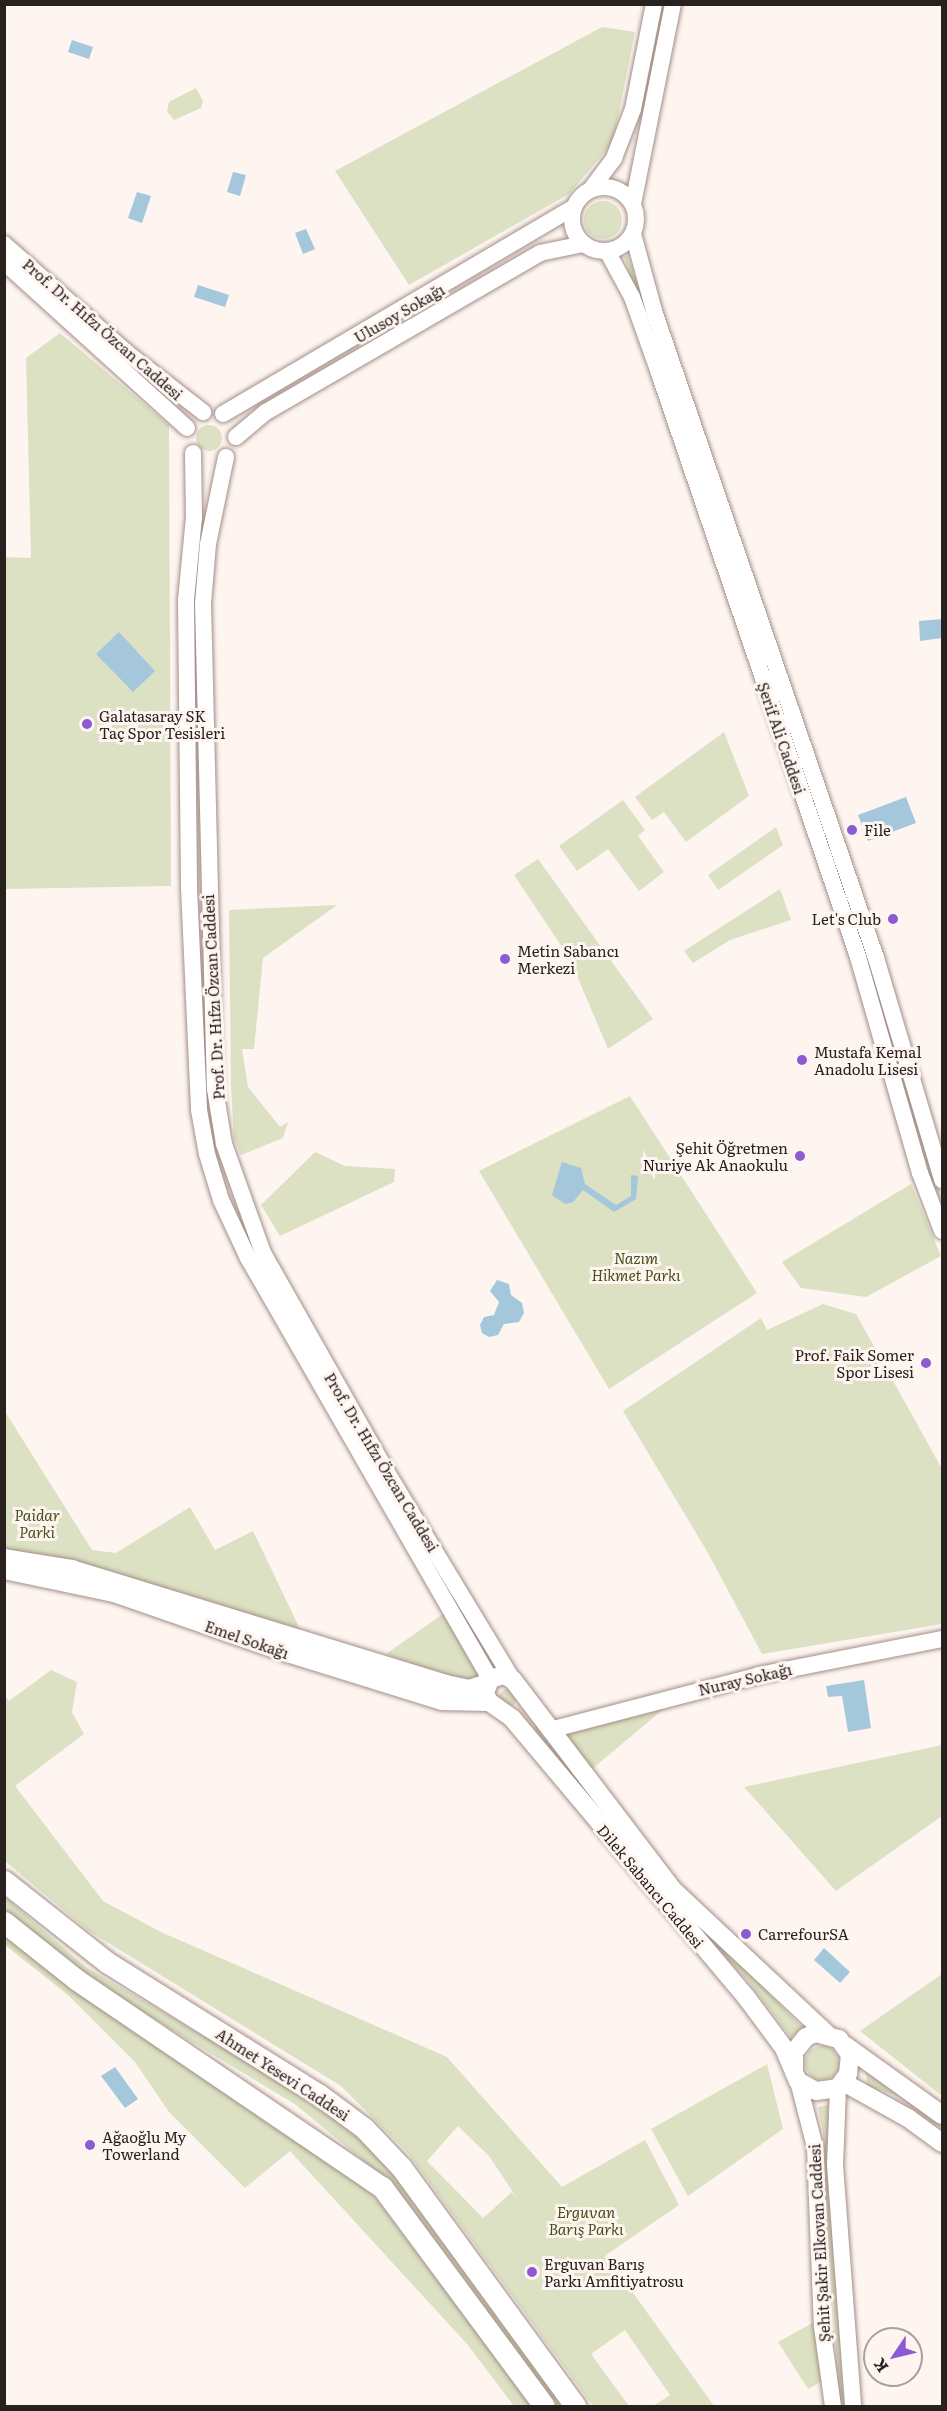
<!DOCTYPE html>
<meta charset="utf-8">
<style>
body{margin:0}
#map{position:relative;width:947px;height:2411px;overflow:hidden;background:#fef5f1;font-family:Literata,serif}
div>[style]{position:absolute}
.green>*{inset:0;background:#dbe1c2}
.round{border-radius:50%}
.water>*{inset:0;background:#a5c7dc}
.roads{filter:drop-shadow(0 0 2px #a38e86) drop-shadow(0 0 2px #a38e86)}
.tertiary>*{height:16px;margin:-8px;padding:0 8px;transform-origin:8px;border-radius:8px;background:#fff}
.tertiary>.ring{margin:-8px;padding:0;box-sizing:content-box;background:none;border:16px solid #fff;border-radius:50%}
.secondary>*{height:18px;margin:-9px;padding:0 9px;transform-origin:9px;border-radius:9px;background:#fff}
.primary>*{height:21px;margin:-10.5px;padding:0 10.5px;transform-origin:10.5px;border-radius:10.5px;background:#fff}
.dots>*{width:16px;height:16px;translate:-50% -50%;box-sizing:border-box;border:3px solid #fef5f1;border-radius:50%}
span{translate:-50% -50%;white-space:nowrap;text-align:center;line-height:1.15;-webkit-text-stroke:6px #fef5f1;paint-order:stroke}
.street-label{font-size:15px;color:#29211e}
.poi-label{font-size:15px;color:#29211e}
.left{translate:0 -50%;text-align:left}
.right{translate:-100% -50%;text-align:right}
.park-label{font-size:15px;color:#484f18;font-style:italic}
.frame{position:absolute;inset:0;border:6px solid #29211e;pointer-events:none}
.north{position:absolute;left:863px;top:2327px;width:60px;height:60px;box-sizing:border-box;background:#fef5f1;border:2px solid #a9a09d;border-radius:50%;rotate:235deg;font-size:16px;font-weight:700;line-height:24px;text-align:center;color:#29211e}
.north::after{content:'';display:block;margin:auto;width:21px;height:27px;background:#8c5bd4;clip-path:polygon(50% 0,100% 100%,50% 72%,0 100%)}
</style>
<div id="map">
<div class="green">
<div style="clip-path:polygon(602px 27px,635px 32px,613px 142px,569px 194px,409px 285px,335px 171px)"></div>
<div style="clip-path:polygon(196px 88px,203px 101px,201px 108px,174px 120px,167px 111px,169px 102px)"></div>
<div class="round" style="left:584px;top:201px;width:38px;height:38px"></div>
<div style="clip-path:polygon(628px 255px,662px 356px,658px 357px,624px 257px)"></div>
<div style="clip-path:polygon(60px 333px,169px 425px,171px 886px,5px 889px,5px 557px,31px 558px,26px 358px)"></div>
<div class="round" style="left:196px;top:425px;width:26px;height:26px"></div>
<div style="clip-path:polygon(724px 732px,749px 796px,686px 842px,664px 812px,652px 820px,635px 797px)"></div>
<div style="clip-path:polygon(623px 800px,645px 830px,638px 836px,664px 872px,639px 891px,608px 849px,577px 871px,559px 846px)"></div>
<div style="clip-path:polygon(776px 827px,783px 845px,718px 890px,708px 875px)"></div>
<div style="clip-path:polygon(538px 859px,653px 1019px,608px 1049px,570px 959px,514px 875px)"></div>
<div style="clip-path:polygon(780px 889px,791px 920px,730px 940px,693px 963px,684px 951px)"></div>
<div style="clip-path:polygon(337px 905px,263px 958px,254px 1049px,242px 1049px,248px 1087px,280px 1127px,288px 1122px,283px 1138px,241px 1155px,234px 1139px,231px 1086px,229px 910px)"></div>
<div style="clip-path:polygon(875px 976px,942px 1199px,942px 1209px,871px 977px)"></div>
<div style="clip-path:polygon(630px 1096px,757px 1293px,609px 1389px,479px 1171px)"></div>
<div style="clip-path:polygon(315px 1152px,345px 1166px,395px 1169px,394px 1182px,280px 1236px,261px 1205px)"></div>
<div style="clip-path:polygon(911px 1184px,941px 1256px,866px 1297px,801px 1288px,782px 1262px)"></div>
<div style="clip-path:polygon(823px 1304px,856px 1314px,942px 1469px,942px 1624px,762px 1654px,708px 1553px,623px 1411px,761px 1318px,767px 1330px)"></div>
<div style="clip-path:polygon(4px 1410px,92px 1550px,116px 1553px,190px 1507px,215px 1550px,253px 1531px,300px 1629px,5px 1548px)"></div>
<div style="clip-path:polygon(447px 1611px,488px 1675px,472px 1687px,386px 1654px)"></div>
<div style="clip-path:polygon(evenodd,51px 1670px,77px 1682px,72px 1712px,84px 1734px,15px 1786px,103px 1901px,161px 1932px,447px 2057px,562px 2187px,645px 2140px,679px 2205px,606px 2255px,714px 2406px,653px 2406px,670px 2395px,625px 2330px,591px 2354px,629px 2406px,593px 2406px,407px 2152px,341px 2086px,89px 1931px,6px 1862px,5px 1696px,9px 1701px,51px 1670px,458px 2126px,489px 2156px,519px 2201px,512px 2192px,483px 2218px,427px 2161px,458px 2126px)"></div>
<div class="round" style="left:499px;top:1689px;width:18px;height:18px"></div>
<div style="clip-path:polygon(667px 1706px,591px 1770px,558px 1734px)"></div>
<div style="clip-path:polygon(538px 1724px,677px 1900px,803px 2028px,791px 2037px,748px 1981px,673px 1903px,534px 1728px)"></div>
<div style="clip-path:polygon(942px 1745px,942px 1816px,836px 1891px,744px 1787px)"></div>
<div style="clip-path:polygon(4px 1896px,86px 1967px,292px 2088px,350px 2129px,394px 2174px,564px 2406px,553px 2406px,389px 2182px,296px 2105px,85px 1977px,43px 1946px,5px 1910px)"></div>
<div style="clip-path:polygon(4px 1935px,255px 2105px,374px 2196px,533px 2406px,514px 2406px,467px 2344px,290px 2151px,245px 2188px,169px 2112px,135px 2062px,68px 1995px,5px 1945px)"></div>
<div style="clip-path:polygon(942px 1974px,942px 2096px,860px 2031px)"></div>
<div class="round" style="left:805px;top:2046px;width:34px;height:34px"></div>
<div style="clip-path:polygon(767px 2064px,783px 2129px,688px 2196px,651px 2129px)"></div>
<div style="clip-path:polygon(866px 2064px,942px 2122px,942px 2129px,900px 2097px,867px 2086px)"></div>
<div style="clip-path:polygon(828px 2105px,829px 2160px,844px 2406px,839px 2406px,823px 2132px,818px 2107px)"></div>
<div style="clip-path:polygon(816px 2321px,822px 2381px,808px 2389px,778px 2342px)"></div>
</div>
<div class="water">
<div style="clip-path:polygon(72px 40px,93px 47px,89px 59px,68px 52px)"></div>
<div style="clip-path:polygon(233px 172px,246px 175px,240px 196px,227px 192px)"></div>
<div style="clip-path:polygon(137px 192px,151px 196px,142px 223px,128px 218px)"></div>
<div style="clip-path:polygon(306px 229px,315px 249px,303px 254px,295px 233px)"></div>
<div style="clip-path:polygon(198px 285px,229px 295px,225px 307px,194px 297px)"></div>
<div style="clip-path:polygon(942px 619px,942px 638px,920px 641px,919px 621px)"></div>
<div style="clip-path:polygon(119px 632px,155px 671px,133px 692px,96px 654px)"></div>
<div style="clip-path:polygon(906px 797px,916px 823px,868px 841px,858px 815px)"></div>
<div style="clip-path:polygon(562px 1162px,581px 1168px,585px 1184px,616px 1205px,631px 1196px,631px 1175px,638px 1176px,636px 1199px,614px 1212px,583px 1190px,573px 1202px,565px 1204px,552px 1195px)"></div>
<div style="clip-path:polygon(497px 1280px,509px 1284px,511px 1295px,522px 1303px,524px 1313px,519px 1322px,504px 1324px,498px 1335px,489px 1337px,482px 1333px,480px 1325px,484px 1317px,494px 1315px,499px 1302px,490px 1291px)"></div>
<div style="clip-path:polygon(864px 1680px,871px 1728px,848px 1732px,842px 1696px,828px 1697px,826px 1686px)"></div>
<div style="clip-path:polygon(824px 1948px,850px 1972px,840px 1983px,814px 1960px)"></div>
<div style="clip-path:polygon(115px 2067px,138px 2099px,125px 2108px,101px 2076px)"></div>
</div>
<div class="roads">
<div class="tertiary">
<div class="ring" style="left:572px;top:187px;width:48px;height:48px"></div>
<div style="left:591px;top:189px;width:39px;rotate:-53deg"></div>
<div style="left:614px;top:158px;width:53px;rotate:-68.8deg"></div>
<div style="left:633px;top:109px;width:107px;rotate:-78.7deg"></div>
<div style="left:633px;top:204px;width:204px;rotate:-78.7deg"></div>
<div style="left:633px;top:234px;width:80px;rotate:74.7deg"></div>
<div style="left:654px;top:311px;width:684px;rotate:71.06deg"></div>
<div style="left:876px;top:958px;width:232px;rotate:73.4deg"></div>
<div style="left:4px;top:244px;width:163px;rotate:41.5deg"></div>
<div style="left:126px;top:352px;width:98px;rotate:37.9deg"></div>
<div style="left:607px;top:251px;width:52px;rotate:61.5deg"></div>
<div style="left:632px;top:297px;width:81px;rotate:70.4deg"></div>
<div style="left:659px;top:373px;width:617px;rotate:71.18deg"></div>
<div style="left:858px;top:957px;width:225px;rotate:74deg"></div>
<div style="left:920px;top:1173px;width:62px;rotate:69.2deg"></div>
<div style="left:4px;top:262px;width:247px;rotate:42.2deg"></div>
<div style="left:223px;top:414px;width:406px;rotate:-30.5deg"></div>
<div style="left:236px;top:437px;width:39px;rotate:-40deg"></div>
<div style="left:266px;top:412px;width:317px;rotate:-30.1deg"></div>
<div style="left:540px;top:253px;width:44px;rotate:-11.8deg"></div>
<div style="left:193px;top:453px;width:64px;rotate:89.1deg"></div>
<div style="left:194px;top:517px;width:83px;rotate:95.5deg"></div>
<div style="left:186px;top:600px;width:288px;rotate:89.4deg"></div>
<div style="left:189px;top:888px;width:222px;rotate:87.4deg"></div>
<div style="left:199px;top:1110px;width:45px;rotate:79.7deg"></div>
<div style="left:207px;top:1154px;width:48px;rotate:73.1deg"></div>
<div style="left:221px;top:1200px;width:64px;rotate:65deg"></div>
<div style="left:248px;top:1258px;width:486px;rotate:60.1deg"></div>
<div style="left:226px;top:457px;width:89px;rotate:101.7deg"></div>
<div style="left:208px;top:544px;width:59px;rotate:94.8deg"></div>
<div style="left:203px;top:603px;width:486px;rotate:88.6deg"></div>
<div style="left:215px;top:1089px;width:56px;rotate:80.7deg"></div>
<div style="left:224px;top:1144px;width:116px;rotate:70.3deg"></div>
<div style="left:263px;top:1253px;width:248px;rotate:60.5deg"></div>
<div style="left:385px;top:1469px;width:247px;rotate:58.8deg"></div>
<div style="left:550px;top:1730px;width:216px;rotate:-14.7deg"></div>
<div style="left:759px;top:1675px;width:187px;rotate:-11.1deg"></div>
<div style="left:798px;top:2081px;width:68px;rotate:75.6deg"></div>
<div style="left:815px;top:2147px;width:180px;rotate:87.8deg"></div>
<div style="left:822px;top:2327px;width:80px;rotate:82.1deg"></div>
<div style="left:838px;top:2088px;width:77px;rotate:92.2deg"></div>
<div style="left:835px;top:2165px;width:242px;rotate:85.7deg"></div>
</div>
<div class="secondary">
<div style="left:4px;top:1558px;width:69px;rotate:9.2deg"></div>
<div style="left:72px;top:1569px;width:391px;rotate:17.1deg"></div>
<div style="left:446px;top:1684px;width:24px;rotate:12deg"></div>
<div style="left:469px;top:1689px;width:19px;rotate:-18deg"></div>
<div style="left:4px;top:1570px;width:112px;rotate:11.8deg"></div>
<div style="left:114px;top:1593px;width:180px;rotate:19.1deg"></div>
<div style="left:284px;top:1652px;width:165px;rotate:17.2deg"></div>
<div style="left:442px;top:1701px;width:47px;rotate:1.2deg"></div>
<div style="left:846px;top:2046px;width:118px;rotate:35.7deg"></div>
<div style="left:794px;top:2072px;width:20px;rotate:-90deg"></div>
<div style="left:794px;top:2052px;width:19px;rotate:-51deg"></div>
<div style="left:806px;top:2037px;width:11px;rotate:-22deg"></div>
<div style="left:816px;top:2033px;width:24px;rotate:15deg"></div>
<div style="left:839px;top:2039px;width:19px;rotate:55deg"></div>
<div style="left:850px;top:2055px;width:19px;rotate:96deg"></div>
<div style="left:848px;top:2074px;width:17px;rotate:126deg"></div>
<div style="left:838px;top:2088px;width:22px;rotate:172deg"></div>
<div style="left:816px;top:2091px;width:21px;rotate:-151deg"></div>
<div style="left:798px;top:2081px;width:10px;rotate:-114deg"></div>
<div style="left:794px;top:2072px;width:26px;rotate:-113deg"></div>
<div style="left:784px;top:2048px;width:64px;rotate:-126.7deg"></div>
<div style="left:746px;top:1997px;width:364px;rotate:-130deg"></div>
<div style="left:512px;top:1718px;width:28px;rotate:-145deg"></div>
<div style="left:489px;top:1702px;width:10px;rotate:-114deg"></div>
<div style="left:485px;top:1693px;width:15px;rotate:-70deg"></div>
<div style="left:490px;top:1679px;width:15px;rotate:-16deg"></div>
<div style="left:504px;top:1675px;width:10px;rotate:29deg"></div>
<div style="left:513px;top:1680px;width:263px;rotate:52.7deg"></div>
<div style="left:672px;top:1889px;width:212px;rotate:43.1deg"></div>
<div style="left:843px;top:2082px;width:74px;rotate:29deg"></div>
<div style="left:908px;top:2118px;width:42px;rotate:36.3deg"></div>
</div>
<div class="primary">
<div style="left:4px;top:1881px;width:132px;rotate:38.3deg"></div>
<div style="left:108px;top:1963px;width:248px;rotate:32deg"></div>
<div style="left:318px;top:2094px;width:57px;rotate:36.5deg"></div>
<div style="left:364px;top:2128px;width:54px;rotate:46.5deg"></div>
<div style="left:401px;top:2167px;width:296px;rotate:53.9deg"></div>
<div style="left:4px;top:1922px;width:93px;rotate:38.5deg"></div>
<div style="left:77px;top:1980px;width:369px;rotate:34.2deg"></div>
<div style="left:382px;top:2187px;width:272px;rotate:53.5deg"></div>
</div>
</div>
<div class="dots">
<div style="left:87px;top:724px;background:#8c5bd4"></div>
<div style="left:852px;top:830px;background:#8c5bd4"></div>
<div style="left:893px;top:919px;background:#8c5bd4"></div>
<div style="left:505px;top:959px;background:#8c5bd4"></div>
<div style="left:802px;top:1060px;background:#8c5bd4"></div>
<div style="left:800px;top:1156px;background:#8c5bd4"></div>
<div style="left:926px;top:1363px;background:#8c5bd4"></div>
<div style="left:746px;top:1934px;background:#8c5bd4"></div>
<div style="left:90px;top:2145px;background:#8c5bd4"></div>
<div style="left:532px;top:2272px;background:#8c5bd4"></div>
</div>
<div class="street-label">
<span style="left:399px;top:313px;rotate:-30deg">Ulusoy Sokağı</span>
<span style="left:103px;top:329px;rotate:41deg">Prof. Dr. Hıfzı Özcan Caddesi</span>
<span style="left:782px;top:738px;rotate:71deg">Şerif Ali Caddesi</span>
<span style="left:213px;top:997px;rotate:-93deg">Prof. Dr. Hıfzı Özcan Caddesi</span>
<span style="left:382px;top:1462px;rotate:59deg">Prof. Dr. Hıfzı Özcan Caddesi</span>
<span style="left:247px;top:1639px;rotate:19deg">Emel Sokağı</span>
<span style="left:745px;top:1679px;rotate:-13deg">Nuray Sokağı</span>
<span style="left:651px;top:1886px;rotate:50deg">Dilek Sabancı Caddesi</span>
<span style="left:283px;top:2074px;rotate:33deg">Ahmet Yesevi Caddesi</span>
<span style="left:819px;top:2243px;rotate:-93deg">Şehit Şakir Elkovan Caddesi</span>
</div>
<div class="poi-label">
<span class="left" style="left:99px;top:724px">Galatasaray SK<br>Taç Spor Tesisleri</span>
<span class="left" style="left:864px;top:830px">File</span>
<span class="right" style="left:881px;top:919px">Let's Club</span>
<span class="left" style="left:517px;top:959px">Metin Sabancı<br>Merkezi</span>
<span class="left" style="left:814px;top:1060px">Mustafa Kemal<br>Anadolu Lisesi</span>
<span class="right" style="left:788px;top:1156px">Şehit Öğretmen<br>Nuriye Ak Anaokulu</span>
<span class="right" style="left:914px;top:1363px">Prof. Faik Somer<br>Spor Lisesi</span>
<span class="left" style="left:758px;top:1934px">CarrefourSA</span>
<span class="left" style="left:102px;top:2145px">Ağaoğlu My<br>Towerland</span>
<span class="left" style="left:544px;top:2272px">Erguvan Barış<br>Parkı Amfitiyatrosu</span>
</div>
<div class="park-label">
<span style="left:636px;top:1266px">Nazım<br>Hikmet Parkı</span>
<span style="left:37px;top:1523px">Paidar<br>Parki</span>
<span style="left:586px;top:2220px">Erguvan<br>Barış Parkı</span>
</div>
<div class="frame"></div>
<div class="north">K</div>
</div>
